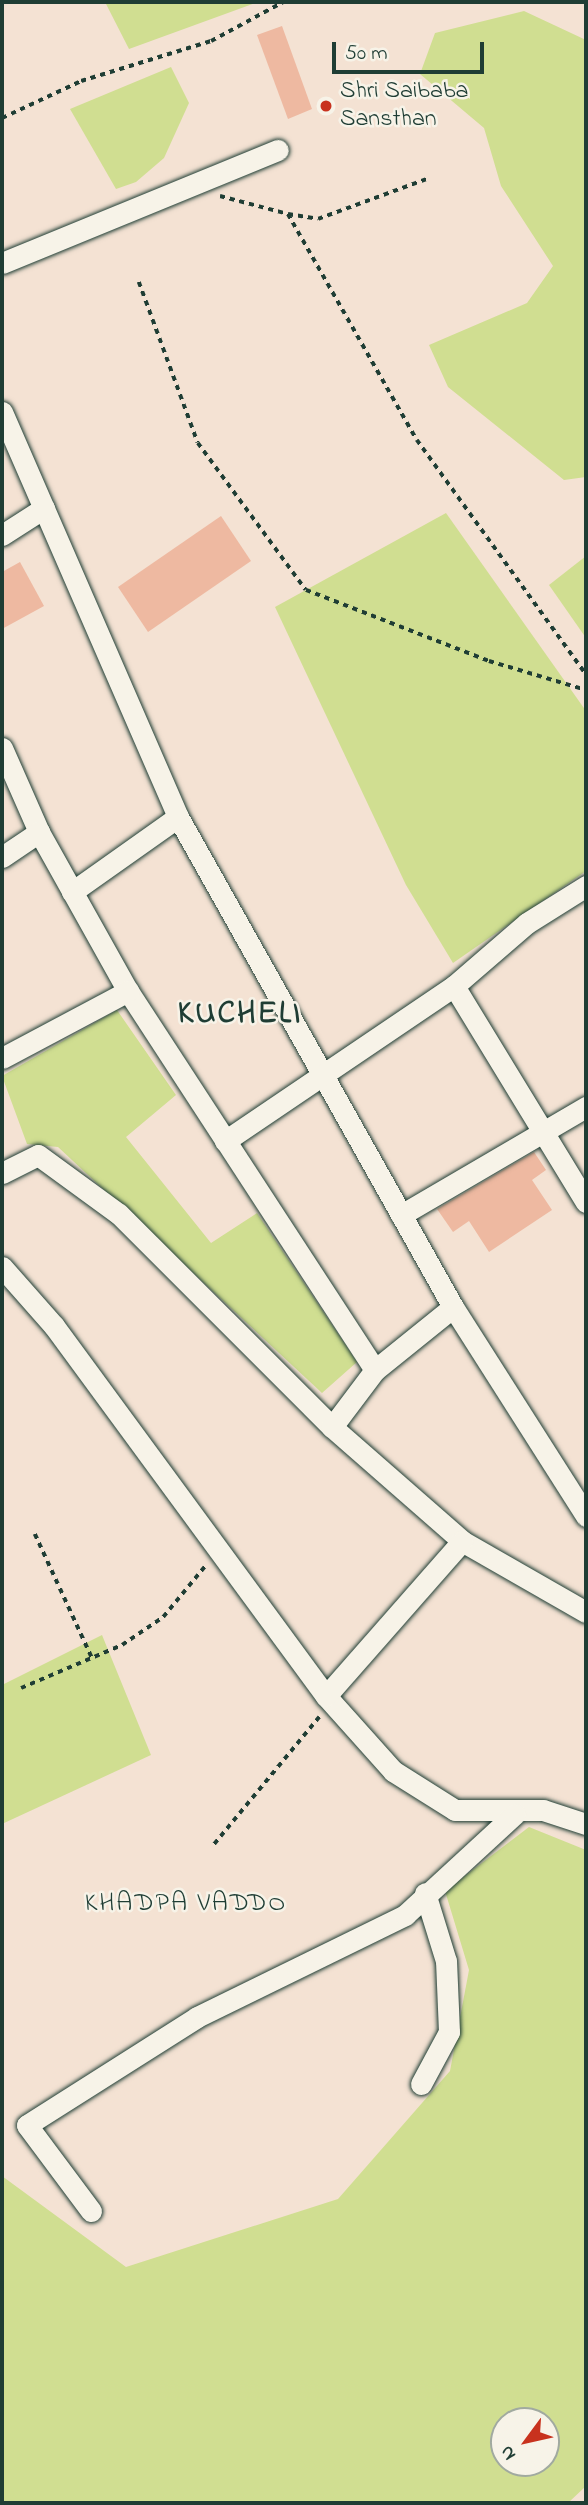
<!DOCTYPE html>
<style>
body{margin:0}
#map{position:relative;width:588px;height:2505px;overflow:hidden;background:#f4e2d3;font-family:"Indie Flower",sans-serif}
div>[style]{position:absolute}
.green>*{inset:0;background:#d0de91}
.building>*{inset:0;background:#eeb9a1}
.path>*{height:3.5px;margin-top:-1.75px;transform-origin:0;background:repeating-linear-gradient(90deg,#1f3d34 0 5px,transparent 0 10px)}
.roads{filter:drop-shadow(0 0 2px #1f3d34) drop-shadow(0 0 2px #1f3d34)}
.minor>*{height:21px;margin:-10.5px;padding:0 10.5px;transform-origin:10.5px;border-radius:10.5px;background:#f7f3e8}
.dots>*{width:19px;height:19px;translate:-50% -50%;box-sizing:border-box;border:4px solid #f7f3e8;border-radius:50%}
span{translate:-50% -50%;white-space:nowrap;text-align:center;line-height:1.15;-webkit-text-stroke:5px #f7f3e8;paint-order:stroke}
.poi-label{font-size:24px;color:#1f3d34}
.left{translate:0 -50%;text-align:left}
.neighbourhood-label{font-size:26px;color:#1f3d34;letter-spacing:2px}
.district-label{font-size:32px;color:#1f3d34;font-weight:700;letter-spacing:2px}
.frame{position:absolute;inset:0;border:4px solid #1f3d34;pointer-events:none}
.north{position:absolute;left:490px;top:2407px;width:70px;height:70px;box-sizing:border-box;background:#f7f3e8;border:2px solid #a1aaa0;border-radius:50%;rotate:237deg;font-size:19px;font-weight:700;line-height:28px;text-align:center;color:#1f3d34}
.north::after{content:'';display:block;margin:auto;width:24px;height:32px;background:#c8321e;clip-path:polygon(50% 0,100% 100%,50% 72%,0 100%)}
.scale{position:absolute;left:332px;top:42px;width:152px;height:32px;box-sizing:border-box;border:4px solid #1f3d34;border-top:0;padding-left:9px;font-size:21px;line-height:24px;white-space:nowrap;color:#1f3d34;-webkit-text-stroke:5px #f7f3e8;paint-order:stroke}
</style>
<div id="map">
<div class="green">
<div style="clip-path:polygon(105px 2px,258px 2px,129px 49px)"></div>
<div style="clip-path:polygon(524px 11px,586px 40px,586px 477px,564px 480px,448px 387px,429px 345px,527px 303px,553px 266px,501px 186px,484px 128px,420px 74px,435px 33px)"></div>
<div style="clip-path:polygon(171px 67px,189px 103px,164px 158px,136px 182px,116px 189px,70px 109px)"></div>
<div style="clip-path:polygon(446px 513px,586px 711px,586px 871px,453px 963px,406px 885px,275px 607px)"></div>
<div style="clip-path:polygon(586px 556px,586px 638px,549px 585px)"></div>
<div style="clip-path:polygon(117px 1010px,176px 1095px,126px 1137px,211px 1243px,257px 1213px,357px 1362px,322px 1393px,58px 1147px,27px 1144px,2px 1076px)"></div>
<div style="clip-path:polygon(102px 1635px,151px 1755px,2px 1824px,2px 1685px)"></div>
<div style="clip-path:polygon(evenodd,529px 1827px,586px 1850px,586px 2486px,568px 2503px,2px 2503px,2px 2176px,126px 2267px,338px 2199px,450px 2071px,469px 1970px,445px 1891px,529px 1827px,504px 2421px,546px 2421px,546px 2463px,504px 2463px,504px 2421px)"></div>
</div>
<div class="building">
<div style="clip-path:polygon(282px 26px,312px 109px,288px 119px,257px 35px)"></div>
<div style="clip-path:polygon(221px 516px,251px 561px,148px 632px,118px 587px)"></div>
<div style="clip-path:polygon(20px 562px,44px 606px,2px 629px,2px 572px)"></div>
<div style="clip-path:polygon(534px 1152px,546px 1170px,532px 1180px,552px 1210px,489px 1252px,469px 1221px,453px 1232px,437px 1209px)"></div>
</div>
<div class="path">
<div style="left:2px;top:118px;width:87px;rotate:-25.1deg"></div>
<div style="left:81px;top:81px;width:136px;rotate:-17.1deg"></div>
<div style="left:211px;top:41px;width:82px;rotate:-28.4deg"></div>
<div style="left:220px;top:196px;width:70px;rotate:14.8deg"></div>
<div style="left:288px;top:214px;width:260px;rotate:60.3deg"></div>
<div style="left:417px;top:440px;width:289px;rotate:54.2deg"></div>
<div style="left:288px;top:214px;width:30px;rotate:9deg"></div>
<div style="left:318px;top:219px;width:116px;rotate:-20.2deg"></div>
<div style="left:139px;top:282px;width:171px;rotate:69.9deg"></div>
<div style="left:198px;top:443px;width:182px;rotate:53.7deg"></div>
<div style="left:306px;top:590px;width:196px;rotate:21.2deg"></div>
<div style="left:489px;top:661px;width:101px;rotate:16.6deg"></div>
<div style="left:35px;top:1534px;width:136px;rotate:65.3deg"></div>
<div style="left:21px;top:1688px;width:110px;rotate:-23.1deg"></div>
<div style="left:122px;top:1645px;width:50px;rotate:-34.3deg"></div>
<div style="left:163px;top:1617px;width:67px;rotate:-50.4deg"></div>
<div style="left:214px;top:1844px;width:165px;rotate:-50.4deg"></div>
</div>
<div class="roads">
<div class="minor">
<div style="left:2px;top:263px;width:298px;rotate:-22.3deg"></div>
<div style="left:2px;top:412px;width:442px;rotate:66.5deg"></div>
<div style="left:178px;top:817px;width:562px;rotate:60.7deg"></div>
<div style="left:453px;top:1307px;width:248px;rotate:57.5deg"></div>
<div style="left:2px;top:535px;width:50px;rotate:-32.7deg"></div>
<div style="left:2px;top:748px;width:92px;rotate:66.2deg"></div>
<div style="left:39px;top:832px;width:182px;rotate:60.8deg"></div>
<div style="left:128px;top:991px;width:452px;rotate:56.9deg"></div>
<div style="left:2px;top:857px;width:45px;rotate:-34deg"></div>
<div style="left:72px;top:892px;width:130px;rotate:-35.3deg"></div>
<div style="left:454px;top:986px;width:253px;rotate:58.6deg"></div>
<div style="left:2px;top:1058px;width:143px;rotate:-28deg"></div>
<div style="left:225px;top:1141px;width:277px;rotate:-34.1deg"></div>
<div style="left:454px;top:986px;width:96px;rotate:-40.8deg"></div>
<div style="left:527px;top:923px;width:70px;rotate:-32.1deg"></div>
<div style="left:2px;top:1173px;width:40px;rotate:-26.6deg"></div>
<div style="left:38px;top:1155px;width:100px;rotate:36.1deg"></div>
<div style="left:119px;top:1214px;width:301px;rotate:45deg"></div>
<div style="left:332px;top:1427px;width:173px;rotate:41.2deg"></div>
<div style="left:462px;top:1541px;width:143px;rotate:29.8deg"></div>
<div style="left:401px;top:1215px;width:214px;rotate:-30.3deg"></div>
<div style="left:2px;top:1267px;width:79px;rotate:48.6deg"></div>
<div style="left:54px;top:1326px;width:459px;rotate:53.7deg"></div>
<div style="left:326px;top:1696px;width:101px;rotate:48.2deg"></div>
<div style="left:393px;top:1771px;width:73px;rotate:32.2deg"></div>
<div style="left:455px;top:1810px;width:88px"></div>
<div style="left:543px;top:1810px;width:45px;rotate:18deg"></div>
<div style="left:332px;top:1427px;width:71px;rotate:-53deg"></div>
<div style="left:375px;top:1370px;width:100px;rotate:-38.9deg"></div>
<div style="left:326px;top:1696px;width:206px;rotate:-48.7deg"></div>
<div style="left:421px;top:2084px;width:59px;rotate:-61.7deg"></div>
<div style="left:449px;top:2032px;width:71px;rotate:-92.4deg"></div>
<div style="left:446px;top:1961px;width:71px;rotate:-107.2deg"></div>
<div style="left:91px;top:2211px;width:107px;rotate:-126.7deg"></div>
<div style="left:27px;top:2125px;width:201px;rotate:-32.4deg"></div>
<div style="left:197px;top:2017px;width:232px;rotate:-26.1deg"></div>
<div style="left:405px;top:1915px;width:149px;rotate:-42.6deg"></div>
</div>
</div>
<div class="dots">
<div style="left:326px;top:106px;background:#c8321e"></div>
</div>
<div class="poi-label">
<span class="left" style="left:340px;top:106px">Shri Saibaba<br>Sansthan</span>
</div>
<div class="neighbourhood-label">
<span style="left:186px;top:1905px">KHADPA VADDO</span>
</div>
<div class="district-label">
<span style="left:240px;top:1015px">KUCHELI</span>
</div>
<div class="frame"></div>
<div class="north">N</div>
<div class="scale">50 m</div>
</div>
